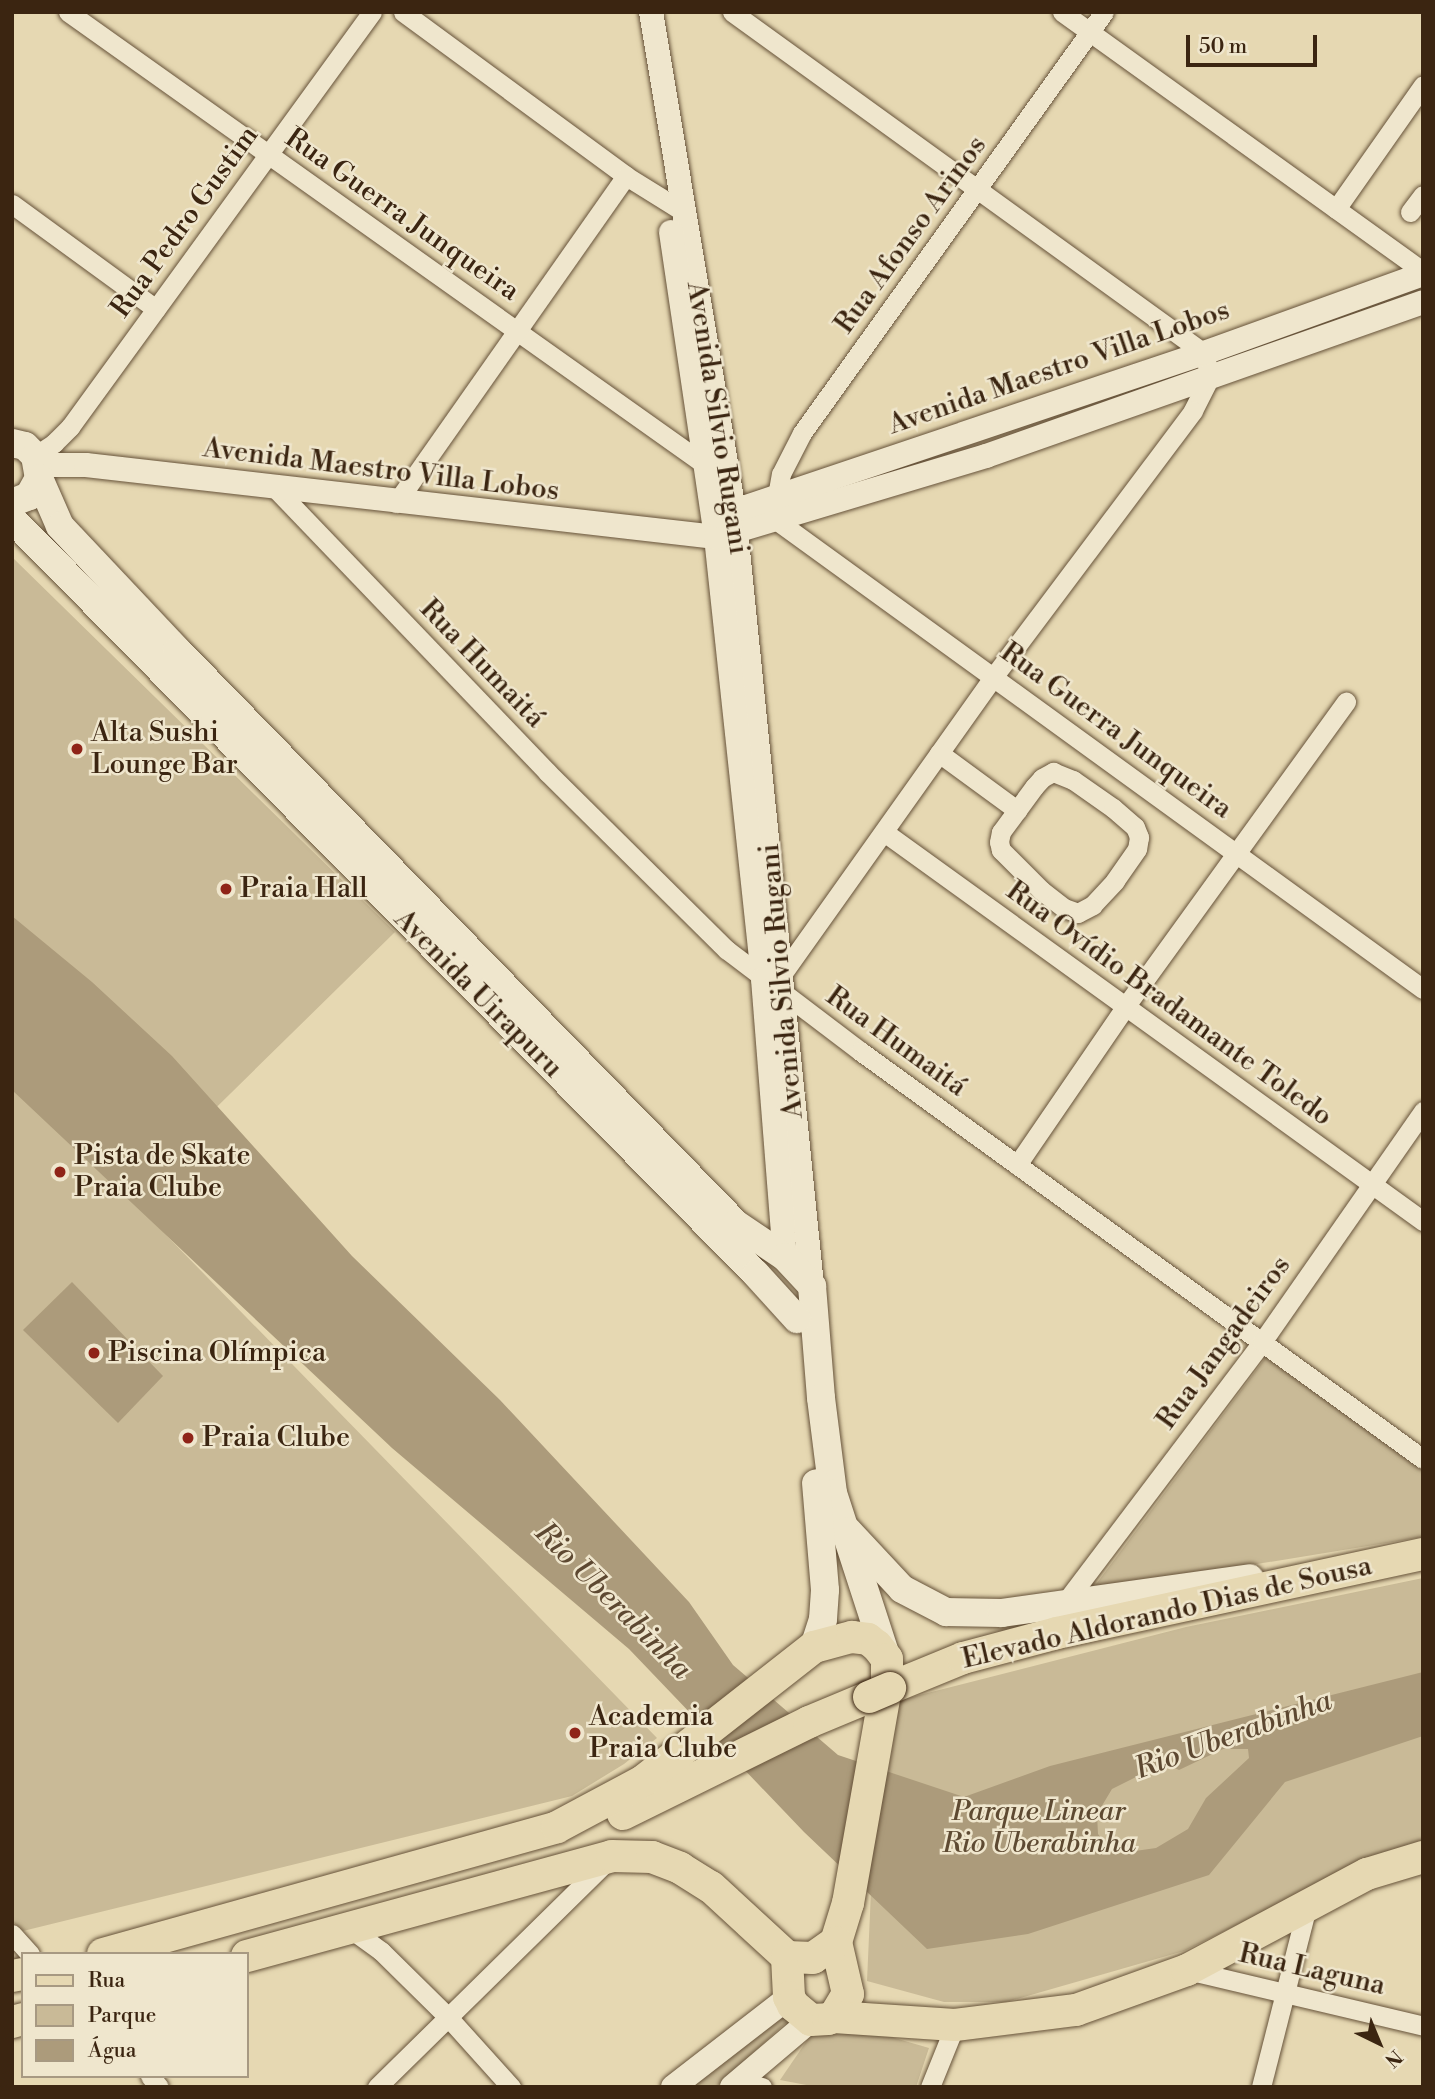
<!DOCTYPE html>
<meta charset="utf-8">
<style>
body{margin:0}
#map{position:relative;width:1435px;height:2099px;overflow:hidden;background:#e6d8b2;font-family:"Libre Bodoni",serif}
div>[style]{position:absolute}
.green>*{inset:0;background:#c9ba97}
.water>*{inset:0;background:#ac9b7b}
.roads{filter:drop-shadow(0 0 2px #665239) drop-shadow(0 0 2px #665239)}
.minor>*{height:19px;margin:-9.5px;padding:0 9.5px;transform-origin:9.5px;border-radius:9.5px;background:#efe6cd}
.tertiary>*{height:24px;margin:-12px;padding:0 12px;transform-origin:12px;border-radius:12px;background:#efe6cd}
.secondary>*{height:28px;margin:-14px;padding:0 14px;transform-origin:14px;border-radius:14px;background:#efe6cd}
.primary>*{height:32px;margin:-16px;padding:0 16px;transform-origin:16px;border-radius:16px;background:#e6d8b2}
.bridges{filter:drop-shadow(0 0 2px #3b2511) drop-shadow(0 0 2px #3b2511)}
.primary-bridge>*{height:32px;margin:-16px;padding:0 16px;transform-origin:16px;border-radius:16px;background:#e6d8b2}
.dots>*{width:19px;height:19px;translate:-50% -50%;box-sizing:border-box;border:4px solid #efe6cd;border-radius:50%}
span{translate:-50% -50%;white-space:nowrap;text-align:center;line-height:1.15;-webkit-text-stroke:5px #efe6cd;paint-order:stroke}
.street-label{font-size:28px;color:#3b2511}
.poi-label{font-size:28px;color:#3b2511}
.left{translate:0 -50%;text-align:left}
.park-label{font-size:28px;color:#5e4a32;font-style:italic}
.water-label{font-size:30px;color:#5d4831;font-style:italic}
.frame{position:absolute;inset:0;border:14px solid #3b2511;pointer-events:none}
.legend{position:absolute;left:21px;top:1952px;width:228px;height:126px;box-sizing:border-box;background:#efe6cd;border:2px solid #a79982;margin:0;padding:9px 12px;list-style:none;font-size:21px;color:#3b2511}
.legend li{display:flex;align-items:center;gap:14px;height:35px}
.legend b{width:35px;border:2px solid #a79982}
.north{position:absolute;left:1344px;top:2008px;width:70px;height:70px;-webkit-text-stroke:5px #efe6cd;paint-order:stroke;rotate:137deg;font-size:19px;font-weight:700;line-height:28px;text-align:center;color:#3b2511}
.north::after{content:'';display:block;margin:auto;width:24px;height:32px;background:#3b2511;clip-path:polygon(50% 0,100% 100%,50% 72%,0 100%)}
.scale{position:absolute;left:1186px;top:35px;width:131px;height:32px;box-sizing:border-box;border:4px solid #3b2511;border-top:0;padding-left:9px;font-size:21px;line-height:24px;white-space:nowrap;color:#3b2511;-webkit-text-stroke:5px #efe6cd;paint-order:stroke}
</style>
<div id="map">
<div class="green">
<div style="clip-path:polygon(12px 557px,395px 932px,127px 1195px,657px 1738px,624px 1764px,572px 1796px,23px 1931px,12px 1921px)"></div>
<div style="clip-path:polygon(1266px 1357px,1423px 1470px,1423px 1537px,1091px 1591px)"></div>
<div style="clip-path:polygon(1423px 1578px,1423px 1843px,1364px 1862px,1184px 1951px,1006px 2002px,944px 2002px,867px 1981px,872px 1869px,900px 1700px,1186px 1627px)"></div>
<div style="clip-path:polygon(776px 2015px,791px 2018px,716px 2087px,682px 2087px)"></div>
<div style="clip-path:polygon(867px 2030px,929px 2048px,916px 2087px,817px 2087px,780px 2080px,810px 2036px)"></div>
</div>
<div class="water">
<div style="clip-path:polygon(evenodd,12px 916px,92px 982px,172px 1056px,352px 1256px,500px 1400px,689px 1602px,733px 1665px,838px 1755px,964px 1797px,1050px 1766px,1423px 1672px,1423px 1736px,1285px 1782px,1209px 1875px,1028px 1934px,927px 1949px,804px 1832px,629px 1649px,392px 1448px,12px 1090px,12px 916px,1223px 1749px,1248px 1749px,1249px 1758px,1206px 1798px,1188px 1829px,1156px 1848px,1114px 1854px,1098px 1834px,1097px 1814px,1112px 1789px,1164px 1763px,1179px 1770px,1223px 1749px)"></div>
<div style="clip-path:polygon(72px 1282px,163px 1376px,118px 1423px,23px 1330px)"></div>
</div>
<div class="roads">
<div class="minor">
<div style="left:68px;top:12px;width:780px;rotate:35.4deg"></div>
<div style="left:403px;top:12px;width:277px;rotate:36.3deg"></div>
<div style="left:626px;top:176px;width:68px;rotate:31.8deg"></div>
<div style="left:732px;top:12px;width:582px;rotate:35.85deg"></div>
<div style="left:1204px;top:353px;width:25px;rotate:76deg"></div>
<div style="left:1210px;top:377px;width:38px;rotate:117deg"></div>
<div style="left:1193px;top:411px;width:331px;rotate:126.9deg"></div>
<div style="left:994px;top:676px;width:369px;rotate:125.4deg"></div>
<div style="left:780px;top:977px;width:4px;rotate:180deg"></div>
<div style="left:1062px;top:12px;width:444px;rotate:35.7deg"></div>
<div style="left:12px;top:204px;width:178px;rotate:36.1deg"></div>
<div style="left:1336px;top:209px;width:151px;rotate:-54.9deg"></div>
<div style="left:1410px;top:212px;width:21px;rotate:-53deg"></div>
<div style="left:35px;top:456px;width:23px;rotate:-34deg"></div>
<div style="left:54px;top:443px;width:23px;rotate:-45deg"></div>
<div style="left:70px;top:427px;width:513px;rotate:-53.96deg"></div>
<div style="left:274px;top:487px;width:395px;rotate:46.2deg"></div>
<div style="left:547px;top:772px;width:253px;rotate:44.7deg"></div>
<div style="left:727px;top:950px;width:167px;rotate:37.2deg"></div>
<div style="left:860px;top:1051px;width:695px;rotate:35.93deg"></div>
<div style="left:777px;top:496px;width:22px;rotate:-80deg"></div>
<div style="left:781px;top:474px;width:46px;rotate:-62.9deg"></div>
<div style="left:802px;top:433px;width:518px;rotate:-54.35deg"></div>
<div style="left:396px;top:503px;width:400px;rotate:-54.9deg"></div>
<div style="left:776px;top:520px;width:799px;rotate:35.94deg"></div>
<div style="left:939px;top:753px;width:97px;rotate:36.2deg"></div>
<div style="left:1053px;top:772px;width:22px;rotate:22deg"></div>
<div style="left:1073px;top:780px;width:49px;rotate:35deg"></div>
<div style="left:1113px;top:808px;width:29px;rotate:41deg"></div>
<div style="left:1135px;top:827px;width:11px;rotate:68deg"></div>
<div style="left:1139px;top:837px;width:12px;rotate:99deg"></div>
<div style="left:1137px;top:849px;width:39px;rotate:125deg"></div>
<div style="left:1115px;top:881px;width:33px;rotate:133deg"></div>
<div style="left:1093px;top:905px;width:17px;rotate:152deg"></div>
<div style="left:1078px;top:913px;width:15px;rotate:-160deg"></div>
<div style="left:1064px;top:908px;width:29px;rotate:-142deg"></div>
<div style="left:1041px;top:890px;width:57px;rotate:-135deg"></div>
<div style="left:1001px;top:850px;width:8px;rotate:-104deg"></div>
<div style="left:999px;top:842px;width:10px;rotate:-79deg"></div>
<div style="left:1001px;top:832px;width:56px;rotate:-53.7deg"></div>
<div style="left:1034px;top:787px;width:12px;rotate:-48deg"></div>
<div style="left:1042px;top:778px;width:13px;rotate:-29deg"></div>
<div style="left:884px;top:832px;width:665px;rotate:35.82deg"></div>
<div style="left:1017px;top:1165px;width:191px;rotate:-55.6deg"></div>
<div style="left:1125px;top:1007px;width:377px;rotate:-54.1deg"></div>
<div style="left:1064px;top:1604px;width:328px;rotate:-52.9deg"></div>
<div style="left:1262px;top:1342px;width:282px;rotate:-55.1deg"></div>
<div style="left:348px;top:1927px;width:41px;rotate:36deg"></div>
<div style="left:381px;top:1951px;width:93px;rotate:44.6deg"></div>
<div style="left:447px;top:2016px;width:96px;rotate:48deg"></div>
<div style="left:12px;top:1934px;width:27px;rotate:48deg"></div>
<div style="left:1187px;top:1970px;width:243px;rotate:13.3deg"></div>
<div style="left:150px;top:2076px;width:14px;rotate:51deg"></div>
<div style="left:739px;top:2081px;width:24px;rotate:15deg"></div>
<div style="left:377px;top:2087px;width:321px;rotate:-44.5deg"></div>
<div style="left:930px;top:2087px;width:67px;rotate:-68deg"></div>
<div style="left:1261px;top:2087px;width:186px;rotate:-75.7deg"></div>
</div>
<div class="tertiary">
<div style="left:651px;top:12px;width:506px;rotate:80.56deg"></div>
<div style="left:734px;top:511px;width:779px;rotate:84.25deg"></div>
<div style="left:671px;top:232px;width:308px;rotate:81.6deg"></div>
<div style="left:716px;top:537px;width:444px;rotate:83.9deg"></div>
<div style="left:763px;top:979px;width:279px;rotate:85.5deg"></div>
<div style="left:39px;top:465px;width:47px"></div>
<div style="left:86px;top:465px;width:634px;rotate:6.52deg"></div>
<div style="left:716px;top:537px;width:282px;rotate:-16.7deg"></div>
<div style="left:986px;top:456px;width:463px;rotate:-19.4deg"></div>
<div style="left:719px;top:516px;width:512px;rotate:-18.58deg"></div>
<div style="left:1204px;top:353px;width:233px;rotate:-19.8deg"></div>
<div style="left:673px;top:2087px;width:147px;rotate:-37.8deg"></div>
<div style="left:732px;top:2087px;width:104px;rotate:-40.3deg"></div>
</div>
<div class="secondary">
<div style="left:12px;top:443px;width:13px;rotate:13deg"></div>
<div style="left:25px;top:446px;width:14px;rotate:45deg"></div>
<div style="left:35px;top:456px;width:22px;rotate:80deg"></div>
<div style="left:39px;top:478px;width:21px;rotate:119deg"></div>
<div style="left:29px;top:496px;width:18px;rotate:158deg"></div>
<div style="left:39px;top:478px;width:52px;rotate:66.4deg"></div>
<div style="left:60px;top:526px;width:170px;rotate:46.7deg"></div>
<div style="left:177px;top:650px;width:801px;rotate:45.76deg"></div>
<div style="left:736px;top:1224px;width:59px;rotate:34deg"></div>
<div style="left:785px;top:1257px;width:40px;rotate:47deg"></div>
<div style="left:812px;top:1286px;width:112px;rotate:85.4deg"></div>
<div style="left:821px;top:1398px;width:96px;rotate:82.8deg"></div>
<div style="left:833px;top:1493px;width:175px;rotate:72deg"></div>
<div style="left:12px;top:519px;width:1060px;rotate:45.42deg"></div>
<div style="left:756px;top:1274px;width:61px;rotate:47.7deg"></div>
<div style="left:848px;top:1531px;width:79px;rotate:47deg"></div>
<div style="left:902px;top:1589px;width:50px;rotate:27.6deg"></div>
<div style="left:946px;top:1612px;width:56px;rotate:1deg"></div>
<div style="left:1002px;top:1613px;width:250px;rotate:-8deg"></div>
<div style="left:814px;top:1647px;width:29px;rotate:-72deg"></div>
<div style="left:823px;top:1619px;width:29px;rotate:-86deg"></div>
<div style="left:825px;top:1590px;width:107px;rotate:-94.8deg"></div>
</div>
<div class="primary">
<div style="left:890px;top:1688px;width:79px;rotate:-22.3deg"></div>
<div style="left:963px;top:1658px;width:97px;rotate:-14.9deg"></div>
<div style="left:1057px;top:1633px;width:374px;rotate:-12.2deg"></div>
<div style="left:623px;top:1814px;width:208px;rotate:-26.3deg"></div>
<div style="left:809px;top:1722px;width:65px;rotate:-22.6deg"></div>
<div style="left:103px;top:1954px;width:471px;rotate:-15.6deg"></div>
<div style="left:557px;top:1827px;width:98px;rotate:-28.1deg"></div>
<div style="left:643px;top:1781px;width:217px;rotate:-38.1deg"></div>
<div style="left:814px;top:1647px;width:39px;rotate:-15deg"></div>
<div style="left:852px;top:1637px;width:16px;rotate:7deg"></div>
<div style="left:868px;top:1639px;width:11px;rotate:38deg"></div>
<div style="left:877px;top:1646px;width:16px;rotate:52deg"></div>
<div style="left:887px;top:1659px;width:23px;rotate:90deg"></div>
<div style="left:887px;top:1682px;width:224px;rotate:100deg"></div>
<div style="left:848px;top:1903px;width:41px;rotate:107.1deg"></div>
<div style="left:247px;top:1956px;width:378px;rotate:-15.3deg"></div>
<div style="left:612px;top:1856px;width:40px;rotate:1.4deg"></div>
<div style="left:652px;top:1857px;width:30px;rotate:21deg"></div>
<div style="left:680px;top:1868px;width:36px;rotate:32deg"></div>
<div style="left:711px;top:1887px;width:103px;rotate:42.6deg"></div>
<div style="left:787px;top:1957px;width:40px;rotate:87.1deg"></div>
<div style="left:789px;top:1997px;width:9px;rotate:63deg"></div>
<div style="left:793px;top:2005px;width:23px;rotate:40deg"></div>
<div style="left:811px;top:2020px;width:17px;rotate:-3deg"></div>
<div style="left:828px;top:2019px;width:6px;rotate:-18deg"></div>
<div style="left:834px;top:2017px;width:27px;rotate:-59deg"></div>
<div style="left:848px;top:1994px;width:53px;rotate:-103deg"></div>
<div style="left:787px;top:1957px;width:26px;rotate:2deg"></div>
<div style="left:813px;top:1958px;width:28px;rotate:-35deg"></div>
<div style="left:12px;top:1976px;width:11px;rotate:-10deg"></div>
<div style="left:834px;top:2017px;width:121px;rotate:3.8deg"></div>
<div style="left:955px;top:2025px;width:122px;rotate:-7.1deg"></div>
<div style="left:1076px;top:2010px;width:118px;rotate:-19.8deg"></div>
<div style="left:1187px;top:1970px;width:204px;rotate:-28.1deg"></div>
<div style="left:1367px;top:1874px;width:59px;rotate:-16.9deg"></div>
<div style="left:12px;top:2022px;width:11px;rotate:-15deg"></div>
</div>
</div>
<div class="bridges">
<div class="primary-bridge">
<div style="left:869px;top:1697px;width:23px;rotate:-23deg"></div>
</div>
</div>
<div class="dots">
<div style="left:77px;top:749px;background:#8f2418"></div>
<div style="left:226px;top:889px;background:#8f2418"></div>
<div style="left:60px;top:1172px;background:#8f2418"></div>
<div style="left:94px;top:1353px;background:#8f2418"></div>
<div style="left:188px;top:1438px;background:#8f2418"></div>
<div style="left:575px;top:1733px;background:#8f2418"></div>
</div>
<div class="street-label">
<span style="left:402px;top:215px;rotate:35deg">Rua Guerra Junqueira</span>
<span style="left:185px;top:222px;rotate:-54deg">Rua Pedro Gustim</span>
<span style="left:911px;top:235px;rotate:-54deg">Rua Afonso Arinos</span>
<span style="left:1059px;top:368px;rotate:-19deg">Avenida Maestro Villa Lobos</span>
<span style="left:717px;top:418px;rotate:81deg">Avenida Silvio Rugani</span>
<span style="left:381px;top:470px;rotate:7deg">Avenida Maestro Villa Lobos</span>
<span style="left:482px;top:664px;rotate:46deg">Rua Humaitá</span>
<span style="left:1116px;top:731px;rotate:36deg">Rua Guerra Junqueira</span>
<span style="left:782px;top:981px;rotate:-95deg">Avenida Silvio Rugani</span>
<span style="left:478px;top:994px;rotate:45deg">Avenida Uirapuru</span>
<span style="left:1169px;top:1004px;rotate:36deg">Rua Ovídio Bradamante Toledo</span>
<span style="left:896px;top:1042px;rotate:36deg">Rua Humaitá</span>
<span style="left:1224px;top:1343px;rotate:-54deg">Rua Jangadeiros</span>
<span style="left:1167px;top:1613px;rotate:-13deg">Elevado Aldorando Dias de Sousa</span>
<span style="left:1312px;top:1970px;rotate:13deg">Rua Laguna</span>
</div>
<div class="poi-label">
<span class="left" style="left:91px;top:749px">Alta Sushi<br>Lounge Bar</span>
<span class="left" style="left:240px;top:889px">Praia Hall</span>
<span class="left" style="left:74px;top:1172px">Pista de Skate<br>Praia Clube</span>
<span class="left" style="left:108px;top:1353px">Piscina Olímpica</span>
<span class="left" style="left:202px;top:1438px">Praia Clube</span>
<span class="left" style="left:589px;top:1733px">Academia<br>Praia Clube</span>
</div>
<div class="park-label">
<span style="left:1039px;top:1828px">Parque Linear<br>Rio Uberabinha</span>
</div>
<div class="water-label">
<span style="left:613px;top:1601px;rotate:45deg">Rio Uberabinha</span>
<span style="left:1233px;top:1735px;rotate:-20deg">Rio Uberabinha</span>
</div>
<div class="frame"></div>
<ul class="legend">
<li><b style="height:9px;background:#e6d8b2"></b>Rua</li>
<li><b style="height:19px;background:#c9ba97"></b>Parque</li>
<li><b style="height:19px;background:#ac9b7b"></b>Água</li>
</ul>
<div class="north">N</div>
<div class="scale">50 m</div>
</div>
